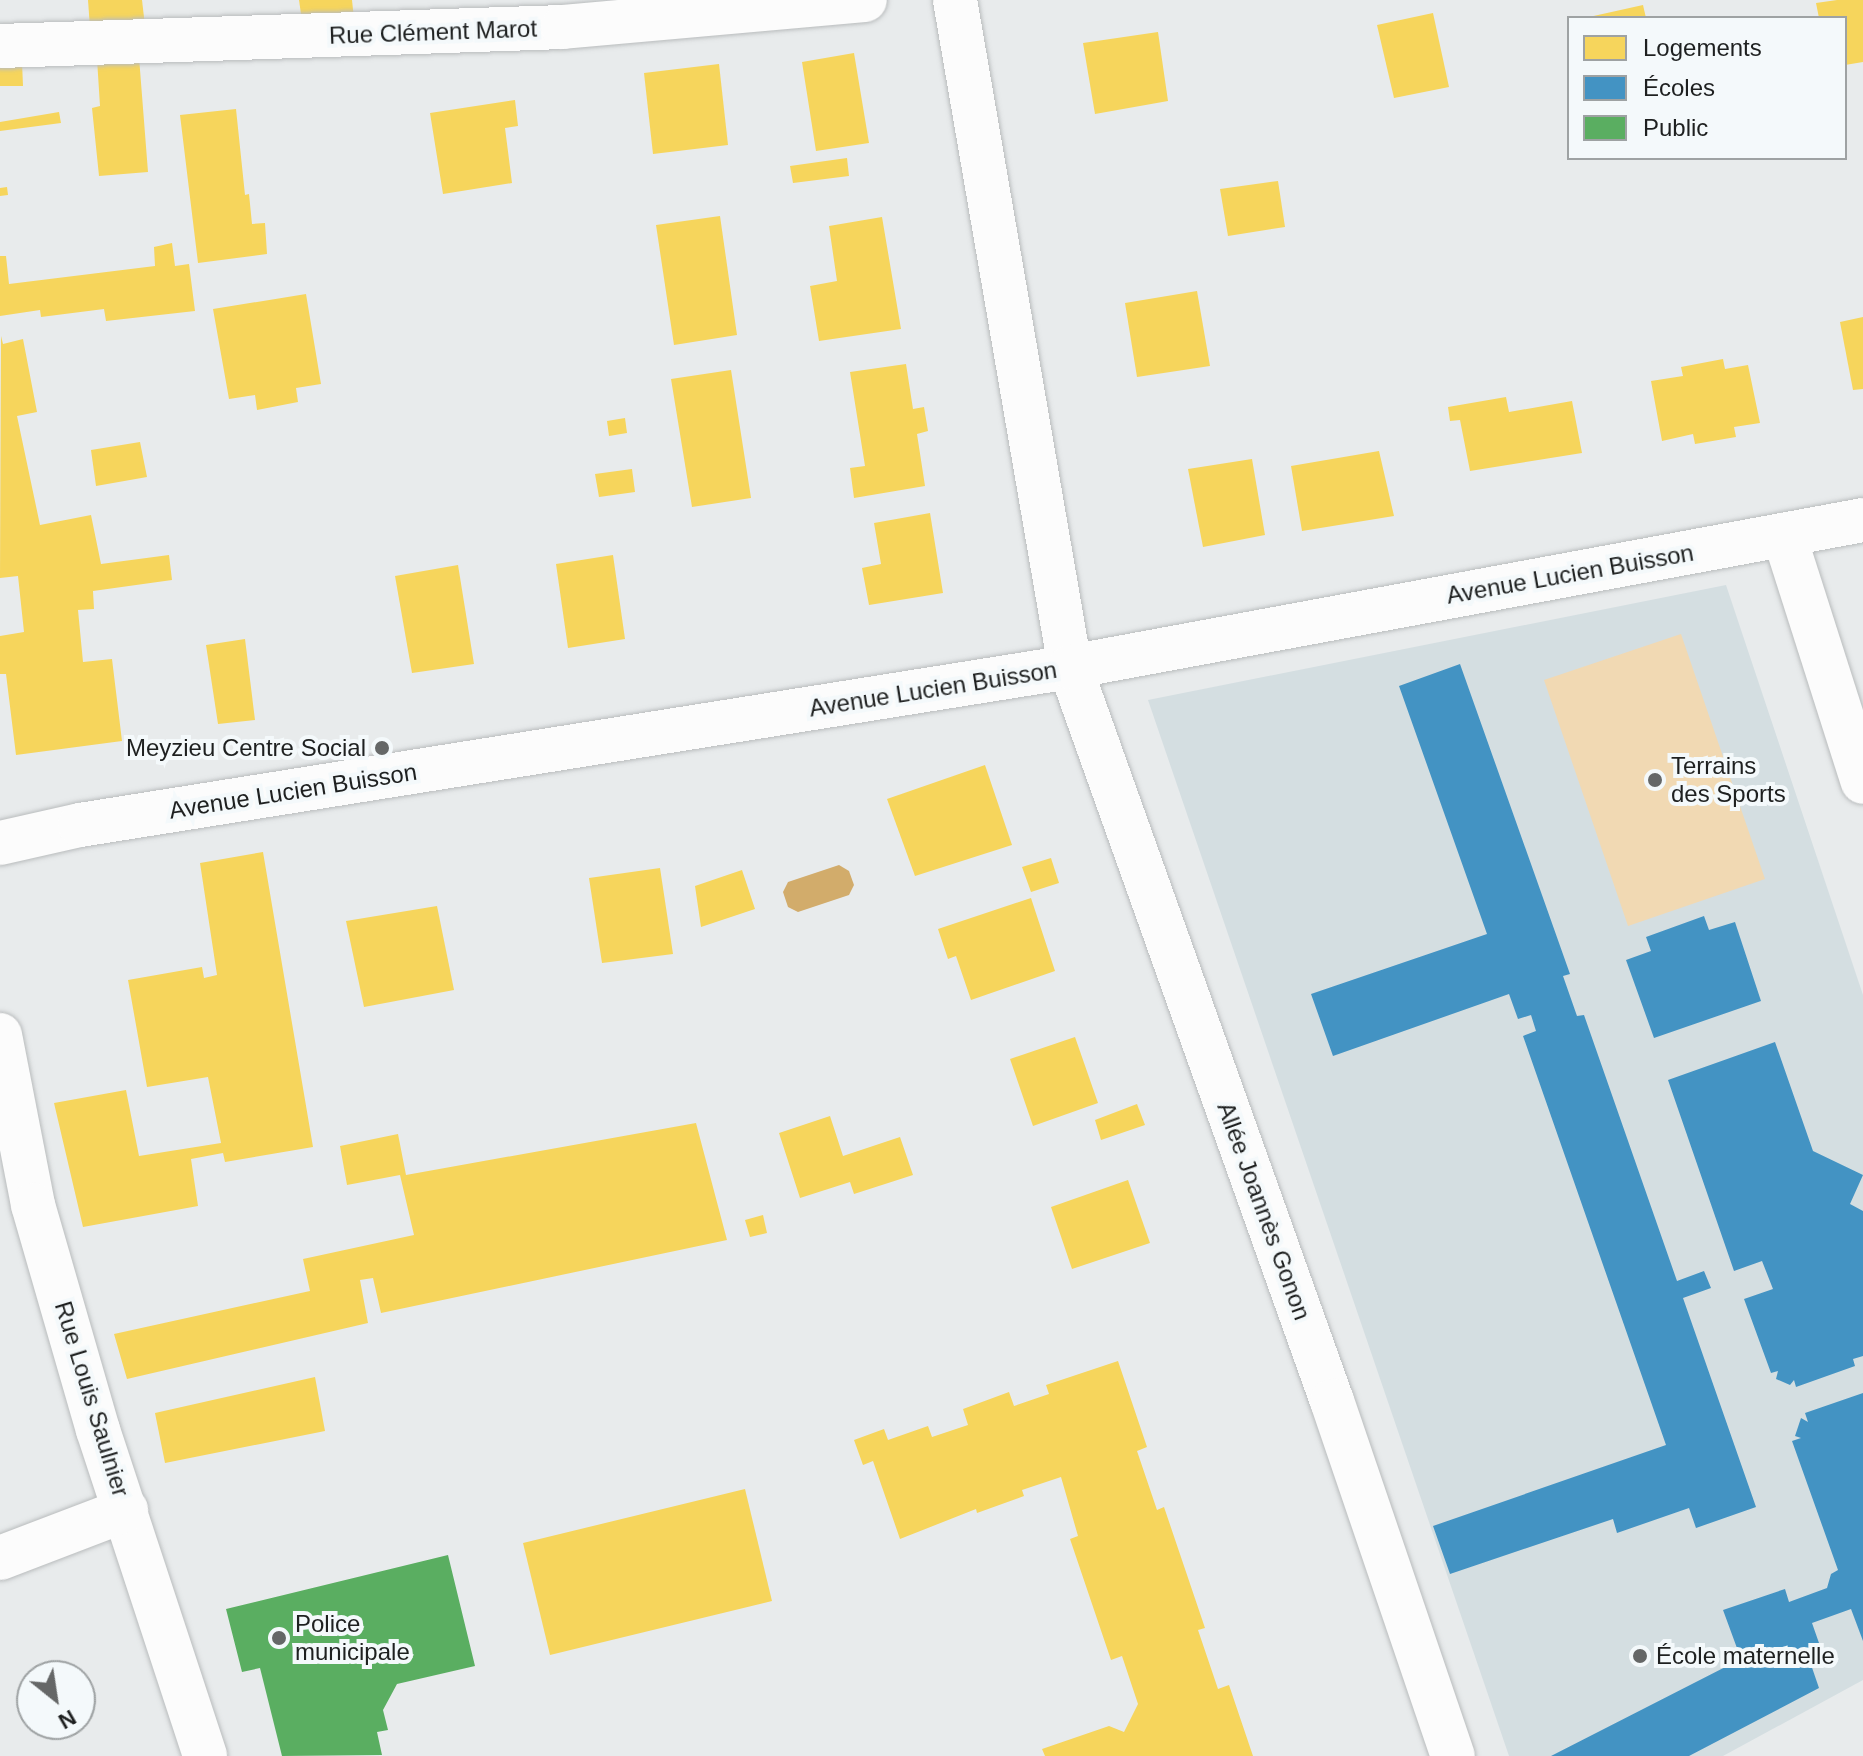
<!DOCTYPE html>
<meta charset="utf-8">
<style>
body{margin:0}
#map{position:relative;width:1863px;height:1756px;overflow:hidden;background:#e8ebec;font-family:Arial,sans-serif}
div>[style]{position:absolute}
.built>*{inset:0;background:#d4dee1}
.green>*{inset:0;background:#f1d9b3}
.water>*{inset:0;background:#d2ac6b}
.homes>*{inset:0;background:#f6d55c}
.schools>*{inset:0;background:#4393c3}
.public>*{inset:0;background:#5aae61}
.roads{filter:drop-shadow(0 0 2px #b9bcbd) drop-shadow(0 0 2px #b9bcbd)}
.street>*{height:44px;margin:-22px;padding:0 22px;transform-origin:22px;border-radius:22px;background:#fcfcfc}
.dots>*{width:22px;height:22px;translate:-50% -50%;box-sizing:border-box;border:4px solid #f4f9fb;border-radius:50%}
span{translate:-50% -50%;white-space:nowrap;text-align:center;line-height:1.15;-webkit-text-stroke:8px #f4f9fb;paint-order:stroke}
.street-label{font-size:24px;color:#1e2020}
.poi-label{font-size:24px;color:#1e2020}
.right{translate:-100% -50%;text-align:right}
.left{translate:0 -50%;text-align:left}
.legend{position:absolute;left:1567px;top:16px;width:280px;height:144px;box-sizing:border-box;background:#f4f9fb;border:2px solid #9ea2a3;margin:0;padding:10px 14px;list-style:none;font-size:24px;color:#1e2020}
.legend li{display:flex;align-items:center;gap:16px;height:40px}
.legend b{width:40px;border:2px solid #9ea2a3}
.north{position:absolute;left:16px;top:1660px;width:80px;height:80px;box-sizing:border-box;background:#f4f9fb;border:2px solid #9ea2a3;border-radius:50%;rotate:150deg;font-size:22px;font-weight:700;line-height:32px;text-align:center;color:#1e2020}
.north::after{content:'';display:block;margin:auto;width:28px;height:36px;background:#656767;clip-path:polygon(50% 0,100% 100%,50% 72%,0 100%)}
</style>
<div id="map">
<div class="built">
<div style="clip-path:polygon(1726px 585px,1863px 995px,1863px 1680px,1723px 1756px,1509px 1756px,1148px 700px)"></div>
</div>
<div class="green">
<div style="clip-path:polygon(1681px 634px,1765px 879px,1628px 926px,1544px 680px)"></div>
</div>
<div class="water">
<div style="clip-path:polygon(839px 865px,849px 871px,854px 885px,849px 895px,798px 912px,788px 907px,783px 892px,788px 882px)"></div>
</div>
<div class="homes">
<div style="clip-path:polygon(88px 0,142px 0,145px 26px,90px 28px)"></div>
<div style="clip-path:polygon(299px 0,352px 0,354px 19px,302px 21px)"></div>
<div style="clip-path:polygon(1837px 0,1863px 0,1863px 62px,1845px 65px,1845px 18px,1819px 18px,1816px 3px)"></div>
<div style="clip-path:polygon(1643px 5px,1646px 18px,1589px 18px,1589px 17px)"></div>
<div style="clip-path:polygon(1433px 13px,1449px 87px,1394px 98px,1377px 25px)"></div>
<div style="clip-path:polygon(1158px 32px,1168px 101px,1095px 114px,1083px 43px)"></div>
<div style="clip-path:polygon(854px 53px,869px 143px,816px 151px,802px 62px)"></div>
<div style="clip-path:polygon(139px 57px,148px 172px,99px 176px,92px 108px,100px 106px,97px 59px)"></div>
<div style="clip-path:polygon(0 62px,22px 62px,23px 86px,0 86px)"></div>
<div style="clip-path:polygon(719px 64px,728px 145px,653px 154px,644px 73px)"></div>
<div style="clip-path:polygon(515px 100px,518px 126px,505px 128px,512px 183px,443px 194px,430px 113px)"></div>
<div style="clip-path:polygon(236px 109px,245px 195px,249px 194px,252px 224px,265px 223px,267px 254px,198px 263px,180px 115px)"></div>
<div style="clip-path:polygon(59px 112px,61px 123px,0 131px,0 122px)"></div>
<div style="clip-path:polygon(847px 158px,849px 176px,793px 183px,790px 166px)"></div>
<div style="clip-path:polygon(1278px 181px,1285px 227px,1228px 236px,1220px 189px)"></div>
<div style="clip-path:polygon(7px 187px,8px 195px,0 196px,0 188px)"></div>
<div style="clip-path:polygon(720px 216px,737px 335px,674px 345px,656px 225px)"></div>
<div style="clip-path:polygon(882px 217px,901px 329px,819px 341px,810px 286px,837px 281px,829px 226px)"></div>
<div style="clip-path:polygon(172px 243px,175px 266px,189px 264px,195px 311px,106px 321px,104px 309px,41px 317px,40px 310px,0 316px,0 256px,6px 256px,9px 284px,155px 266px,154px 247px)"></div>
<div style="clip-path:polygon(1197px 291px,1210px 366px,1137px 377px,1125px 303px)"></div>
<div style="clip-path:polygon(306px 294px,321px 384px,296px 388px,298px 402px,257px 410px,255px 395px,229px 399px,213px 309px)"></div>
<div style="clip-path:polygon(1863px 317px,1863px 389px,1853px 390px,1840px 322px)"></div>
<div style="clip-path:polygon(1px 336px,3px 344px,23px 339px,37px 412px,17px 416px,40px 525px,91px 515px,101px 564px,169px 555px,172px 580px,93px 591px,94px 609px,78px 610px,83px 662px,112px 659px,122px 741px,16px 755px,6px 674px,0 674px,0 636px,24px 632px,18px 576px,0 578px)"></div>
<div style="clip-path:polygon(1723px 359px,1725px 369px,1748px 365px,1760px 423px,1734px 427px,1736px 437px,1695px 444px,1693px 434px,1662px 441px,1651px 381px,1683px 376px,1681px 367px)"></div>
<div style="clip-path:polygon(906px 364px,913px 409px,924px 407px,928px 431px,917px 434px,925px 486px,854px 498px,850px 468px,865px 466px,850px 372px)"></div>
<div style="clip-path:polygon(731px 370px,751px 498px,692px 507px,671px 379px)"></div>
<div style="clip-path:polygon(1506px 397px,1509px 412px,1572px 401px,1582px 453px,1470px 471px,1460px 420px,1450px 421px,1448px 407px)"></div>
<div style="clip-path:polygon(625px 418px,627px 433px,609px 436px,607px 421px)"></div>
<div style="clip-path:polygon(140px 442px,147px 477px,96px 486px,91px 450px)"></div>
<div style="clip-path:polygon(1379px 451px,1394px 516px,1302px 531px,1291px 466px)"></div>
<div style="clip-path:polygon(1252px 459px,1265px 535px,1203px 547px,1188px 469px)"></div>
<div style="clip-path:polygon(632px 469px,635px 492px,599px 497px,595px 474px)"></div>
<div style="clip-path:polygon(930px 513px,943px 593px,869px 605px,862px 568px,881px 564px,874px 523px)"></div>
<div style="clip-path:polygon(613px 555px,625px 639px,568px 648px,556px 564px)"></div>
<div style="clip-path:polygon(458px 565px,474px 664px,412px 673px,395px 576px)"></div>
<div style="clip-path:polygon(245px 639px,255px 720px,218px 724px,206px 645px)"></div>
<div style="clip-path:polygon(985px 765px,1012px 845px,915px 876px,887px 799px)"></div>
<div style="clip-path:polygon(263px 852px,313px 1147px,225px 1162px,223px 1153px,191px 1159px,198px 1206px,83px 1227px,54px 1103px,126px 1090px,139px 1156px,221px 1143px,208px 1077px,147px 1087px,128px 980px,202px 967px,204px 978px,217px 975px,200px 863px)"></div>
<div style="clip-path:polygon(1051px 858px,1059px 883px,1031px 892px,1022px 867px)"></div>
<div style="clip-path:polygon(660px 868px,673px 954px,602px 963px,589px 878px)"></div>
<div style="clip-path:polygon(742px 870px,755px 909px,701px 927px,695px 886px)"></div>
<div style="clip-path:polygon(1031px 898px,1055px 971px,971px 1000px,956px 956px,948px 959px,938px 929px)"></div>
<div style="clip-path:polygon(437px 906px,454px 990px,364px 1007px,346px 921px)"></div>
<div style="clip-path:polygon(1075px 1037px,1098px 1103px,1033px 1126px,1010px 1059px)"></div>
<div style="clip-path:polygon(1137px 1104px,1145px 1125px,1101px 1140px,1095px 1120px)"></div>
<div style="clip-path:polygon(830px 1116px,843px 1156px,900px 1137px,913px 1175px,854px 1194px,850px 1182px,800px 1198px,779px 1133px)"></div>
<div style="clip-path:polygon(696px 1123px,727px 1240px,381px 1313px,373px 1278px,360px 1280px,368px 1323px,127px 1379px,114px 1334px,310px 1291px,303px 1259px,414px 1235px,400px 1175px,347px 1185px,340px 1146px,398px 1134px,406px 1175px)"></div>
<div style="clip-path:polygon(1128px 1180px,1150px 1243px,1072px 1269px,1051px 1207px)"></div>
<div style="clip-path:polygon(763px 1215px,767px 1233px,750px 1237px,745px 1220px)"></div>
<div style="clip-path:polygon(1118px 1361px,1147px 1447px,1137px 1451px,1157px 1510px,1164px 1507px,1205px 1628px,1198px 1630px,1218px 1689px,1229px 1685px,1253px 1756px,1045px 1756px,1042px 1749px,1109px 1726px,1124px 1732px,1138px 1704px,1122px 1656px,1111px 1660px,1070px 1539px,1078px 1536px,1061px 1477px,1022px 1490px,1024px 1496px,977px 1513px,976px 1509px,900px 1539px,873px 1461px,863px 1465px,854px 1440px,884px 1429px,888px 1440px,928px 1426px,932px 1437px,968px 1425px,963px 1409px,1009px 1392px,1014px 1406px,1049px 1394px,1046px 1385px)"></div>
<div style="clip-path:polygon(315px 1377px,325px 1431px,165px 1463px,155px 1413px)"></div>
<div style="clip-path:polygon(745px 1489px,772px 1601px,550px 1655px,523px 1543px)"></div>
</div>
<div class="schools">
<div style="clip-path:polygon(1460px 664px,1570px 974px,1563px 976px,1577px 1016px,1584px 1015px,1677px 1281px,1704px 1271px,1711px 1288px,1683px 1298px,1756px 1507px,1696px 1528px,1689px 1508px,1617px 1533px,1613px 1519px,1450px 1574px,1433px 1526px,1666px 1445px,1523px 1036px,1536px 1031px,1531px 1015px,1518px 1019px,1509px 994px,1333px 1056px,1311px 994px,1487px 934px,1399px 686px)"></div>
<div style="clip-path:polygon(1704px 916px,1709px 930px,1735px 922px,1761px 1001px,1654px 1038px,1626px 960px,1651px 951px,1646px 937px)"></div>
<div style="clip-path:polygon(1775px 1042px,1813px 1151px,1863px 1175px,1850px 1204px,1863px 1211px,1863px 1356px,1853px 1359px,1855px 1366px,1796px 1387px,1794px 1380px,1790px 1385px,1776px 1379px,1778px 1371px,1771px 1373px,1744px 1299px,1773px 1289px,1762px 1261px,1734px 1271px,1668px 1080px)"></div>
<div style="clip-path:polygon(1863px 1393px,1863px 1641px,1851px 1609px,1812px 1623px,1819px 1643px,1807px 1653px,1819px 1688px,1689px 1756px,1551px 1756px,1741px 1659px,1723px 1610px,1785px 1589px,1789px 1602px,1827px 1588px,1831px 1574px,1838px 1570px,1792px 1441px,1801px 1438px,1795px 1436px,1801px 1418px,1808px 1422px,1805px 1413px)"></div>
</div>
<div class="public">
<div style="clip-path:polygon(448px 1555px,475px 1666px,397px 1684px,383px 1710px,388px 1730px,377px 1732px,382px 1755px,282px 1756px,260px 1668px,242px 1672px,226px 1609px)"></div>
</div>
<div class="roads">
<div class="street">
<div style="left:955px;top:0;width:677px;rotate:80.22deg"></div>
<div style="left:1070px;top:667px;width:779px;rotate:70.36deg"></div>
<div style="left:1332px;top:1401px;width:375px;rotate:71.2deg"></div>
<div style="left:0;top:46px;width:563px;rotate:-1.93deg"></div>
<div style="left:563px;top:27px;width:303px;rotate:-5.1deg"></div>
<div style="left:1784px;top:535px;width:259px;rotate:72.3deg"></div>
<div style="left:0;top:843px;width:82px;rotate:-12.7deg"></div>
<div style="left:80px;top:825px;width:1003px;rotate:-9.07deg"></div>
<div style="left:1070px;top:667px;width:807px;rotate:-10.5deg"></div>
<div style="left:0;top:1035px;width:173px;rotate:79deg"></div>
<div style="left:33px;top:1205px;width:234px;rotate:73.9deg"></div>
<div style="left:98px;top:1430px;width:343px;rotate:71.8deg"></div>
<div style="left:0;top:1558px;width:135px;rotate:-20.9deg"></div>
</div>
</div>
<div class="dots">
<div style="left:382px;top:748px;background:#656767"></div>
<div style="left:1655px;top:780px;background:#656767"></div>
<div style="left:279px;top:1638px;background:#656767"></div>
<div style="left:1640px;top:1656px;background:#656767"></div>
</div>
<div class="street-label">
<span style="left:433px;top:32px;rotate:-2deg">Rue Clément Marot</span>
<span style="left:1570px;top:574px;rotate:-10deg">Avenue Lucien Buisson</span>
<span style="left:933px;top:689px;rotate:-9deg">Avenue Lucien Buisson</span>
<span style="left:293px;top:791px;rotate:-9deg">Avenue Lucien Buisson</span>
<span style="left:1264px;top:1211px;rotate:70deg">Allée Joannès Gonon</span>
<span style="left:92px;top:1399px;rotate:73deg">Rue Louis Saulnier</span>
</div>
<div class="poi-label">
<span class="right" style="left:366px;top:748px">Meyzieu Centre Social</span>
<span class="left" style="left:1671px;top:780px">Terrains<br>des Sports</span>
<span class="left" style="left:295px;top:1638px">Police<br>municipale</span>
<span class="left" style="left:1656px;top:1656px">École maternelle</span>
</div>
<ul class="legend">
<li><b style="height:22px;background:#f6d55c"></b>Logements</li>
<li><b style="height:22px;background:#4393c3"></b>Écoles</li>
<li><b style="height:22px;background:#5aae61"></b>Public</li>
</ul>
<div class="north">N</div>
</div>
